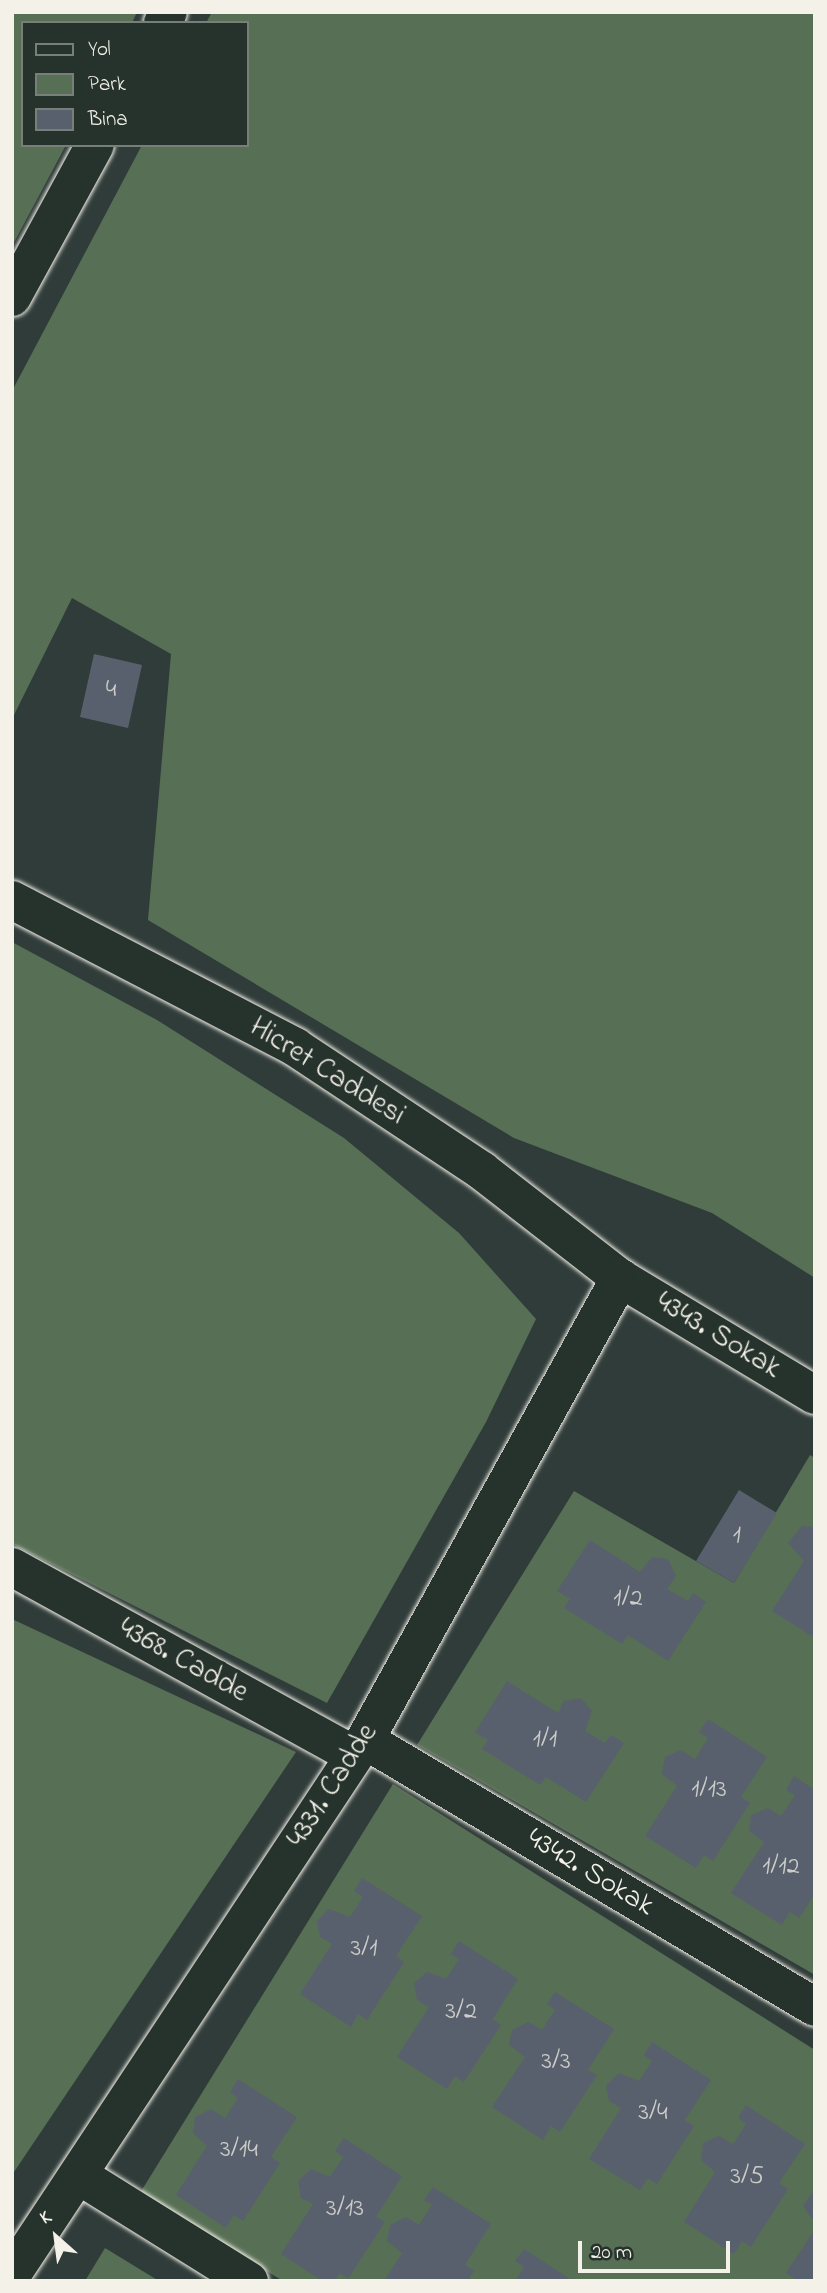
<!DOCTYPE html>
<style>
body{margin:0}
#map{position:relative;width:827px;height:2293px;overflow:hidden;background:#303c3a;font-family:"Indie Flower",sans-serif}
div>[style]{position:absolute}
.green>*{inset:0;background:#576f54}
.building>*{inset:0;background:#59606d}
.roads{filter:drop-shadow(0 0 2px #f4f1e8) drop-shadow(0 0 2px #f4f1e8)}
.minor>*{height:38px;margin:-19px;padding:0 19px;transform-origin:19px;border-radius:19px;background:#26332d}
span{translate:-50% -50%;white-space:nowrap;text-align:center;line-height:1.15;-webkit-text-stroke:7px #26332d;paint-order:stroke}
.number-label{font-size:26px;color:#cdcdc9}
.number-label span{-webkit-text-stroke-width:0}
.street-label{font-size:30px;color:#f4f1e8}
.frame{position:absolute;inset:0;border:14px solid #f4f1e8;pointer-events:none}
.legend{position:absolute;left:21px;top:21px;width:228px;height:126px;box-sizing:border-box;background:#26332d;border:2px solid #787f78;margin:0;padding:9px 12px;list-style:none;font-size:21px;color:#f4f1e8}
.legend li{display:flex;align-items:center;gap:14px;height:35px}
.legend b{width:35px;border:2px solid #787f78}
.north{position:absolute;left:21px;top:2202px;width:70px;height:70px;-webkit-text-stroke:5px #26332d;paint-order:stroke;rotate:332deg;font-size:19px;font-weight:700;line-height:28px;text-align:center;color:#f4f1e8}
.north::after{content:'';display:block;margin:auto;width:24px;height:32px;background:#f4f1e8;clip-path:polygon(50% 0,100% 100%,50% 72%,0 100%)}
.scale{position:absolute;left:578px;top:2241px;width:152px;height:32px;box-sizing:border-box;border:4px solid #f4f1e8;border-top:0;padding-left:9px;font-size:21px;line-height:24px;white-space:nowrap;color:#f4f1e8;-webkit-text-stroke:5px #26332d;paint-order:stroke}
</style>
<div id="map">
<div class="green">
<div style="clip-path:polygon(12px 12px,137px 12px,132px 23px,23px 23px,23px 145px,66px 145px,12px 246px)"></div>
<div style="clip-path:polygon(212px 12px,815px 12px,815px 1278px,712px 1213px,514px 1138px,148px 920px,171px 654px,72px 598px,12px 719px,12px 391px,142px 145px,247px 145px,247px 23px,206px 23px)"></div>
<div style="clip-path:polygon(12px 942px,157px 1020px,344px 1138px,459px 1233px,536px 1319px,486px 1422px,327px 1703px,12px 1544px)"></div>
<div style="clip-path:polygon(810px 1455px,815px 1458px,815px 1975px,417px 1745px,574px 1491px,734px 1583px)"></div>
<div style="clip-path:polygon(12px 1619px,296px 1752px,12px 2175px)"></div>
<div style="clip-path:polygon(393px 1784px,815px 2050px,815px 2281px,283px 2281px,140px 2193px)"></div>
<div style="clip-path:polygon(105px 2248px,159px 2281px,85px 2281px)"></div>
</div>
<div class="building">
<div style="clip-path:polygon(94px 654px,142px 665px,128px 728px,80px 717px)"></div>
<div style="clip-path:polygon(739px 1490px,777px 1513px,734px 1583px,696px 1561px)"></div>
<div style="clip-path:polygon(802px 1526px,815px 1527px,815px 1638px,772px 1611px,804px 1561px,788px 1543px)"></div>
<div style="clip-path:polygon(590px 1540px,640px 1572px,652px 1557px,668px 1559px,676px 1576px,667px 1589px,688px 1601px,693px 1593px,706px 1602px,668px 1661px,628px 1635px,622px 1644px,564px 1608px,570px 1599px,557px 1591px)"></div>
<div style="clip-path:polygon(507px 1681px,558px 1713px,564px 1701px,581px 1698px,592px 1711px,585px 1731px,605px 1743px,611px 1735px,624px 1743px,586px 1802px,546px 1777px,540px 1785px,482px 1749px,488px 1740px,475px 1732px)"></div>
<div style="clip-path:polygon(708px 1719px,767px 1757px,741px 1797px,750px 1803px,713px 1861px,704px 1855px,696px 1868px,645px 1836px,677px 1786px,662px 1774px,665px 1757px,681px 1750px,695px 1759px,708px 1738px,699px 1732px)"></div>
<div style="clip-path:polygon(794px 1776px,815px 1790px,815px 1894px,799px 1918px,790px 1912px,782px 1925px,731px 1893px,764px 1842px,749px 1831px,751px 1815px,768px 1808px,781px 1816px,795px 1795px,786px 1790px)"></div>
<div style="clip-path:polygon(362px 1878px,422px 1916px,396px 1956px,404px 1962px,367px 2020px,358px 2014px,351px 2027px,300px 1994px,332px 1944px,320px 1937px,317px 1921px,329px 1909px,350px 1917px,363px 1897px,354px 1891px)"></div>
<div style="clip-path:polygon(459px 1941px,518px 1979px,493px 2019px,501px 2025px,464px 2082px,455px 2076px,447px 2089px,397px 2057px,429px 2007px,417px 2000px,414px 1983px,427px 1972px,446px 1979px,459px 1959px,451px 1954px)"></div>
<div style="clip-path:polygon(555px 1992px,614px 2029px,588px 2070px,597px 2075px,560px 2132px,551px 2126px,543px 2140px,492px 2107px,525px 2057px,509px 2045px,512px 2030px,528px 2022px,542px 2030px,555px 2010px,547px 2004px)"></div>
<div style="clip-path:polygon(652px 2042px,711px 2080px,685px 2120px,694px 2126px,657px 2184px,648px 2178px,640px 2190px,589px 2159px,621px 2108px,609px 2101px,606px 2086px,619px 2073px,639px 2081px,652px 2061px,644px 2055px)"></div>
<div style="clip-path:polygon(238px 2079px,297px 2117px,271px 2157px,280px 2163px,243px 2221px,234px 2215px,226px 2228px,176px 2195px,207px 2146px,193px 2133px,195px 2117px,211px 2109px,225px 2118px,238px 2098px,230px 2092px)"></div>
<div style="clip-path:polygon(746px 2105px,805px 2144px,779px 2183px,788px 2189px,751px 2247px,742px 2241px,734px 2254px,684px 2222px,715px 2172px,701px 2160px,703px 2143px,719px 2136px,733px 2144px,746px 2124px,738px 2118px)"></div>
<div style="clip-path:polygon(344px 2138px,402px 2176px,376px 2217px,385px 2222px,348px 2279px,340px 2273px,335px 2281px,322px 2281px,281px 2254px,313px 2204px,301px 2198px,298px 2181px,311px 2169px,330px 2177px,343px 2157px,335px 2151px)"></div>
<div style="clip-path:polygon(433px 2187px,491px 2224px,465px 2265px,474px 2271px,468px 2281px,384px 2281px,402px 2253px,387px 2241px,390px 2225px,406px 2217px,419px 2225px,432px 2205px,424px 2200px)"></div>
<div style="clip-path:polygon(815px 2189px,815px 2223px,803px 2206px)"></div>
<div style="clip-path:polygon(815px 2229px,815px 2281px,798px 2281px,786px 2273px)"></div>
<div style="clip-path:polygon(524px 2249px,573px 2281px,515px 2281px,524px 2267px,515px 2261px)"></div>
</div>
<div class="roads">
<div class="minor">
<div style="left:163px;top:23px;width:12px;rotate:-66deg"></div>
<div style="left:12px;top:297px;width:173px;rotate:-61.4deg"></div>
<div style="left:12px;top:900px;width:319px;rotate:27.4deg"></div>
<div style="left:295px;top:1047px;width:224px;rotate:33.5deg"></div>
<div style="left:482px;top:1171px;width:175px;rotate:37.8deg"></div>
<div style="left:620px;top:1278px;width:227px;rotate:31deg"></div>
<div style="left:12px;top:1567px;width:390px;rotate:28.8deg"></div>
<div style="left:365px;top:1740px;width:523px;rotate:30.68deg"></div>
<div style="left:80px;top:2176px;width:199px;rotate:31.9deg"></div>
<div style="left:12px;top:2274px;width:640px;rotate:-56.53deg"></div>
<div style="left:365px;top:1740px;width:528px;rotate:-61.1deg"></div>
</div>
</div>
<div class="number-label">
<span style="left:111px;top:691px">4</span>
<span style="left:737px;top:1537px">1</span>
<span style="left:628px;top:1600px">1/2</span>
<span style="left:545px;top:1741px">1/1</span>
<span style="left:709px;top:1791px">1/13</span>
<span style="left:781px;top:1868px">1/12</span>
<span style="left:364px;top:1950px">3/1</span>
<span style="left:461px;top:2013px">3/2</span>
<span style="left:556px;top:2063px">3/3</span>
<span style="left:653px;top:2114px">3/4</span>
<span style="left:239px;top:2151px">3/14</span>
<span style="left:747px;top:2178px">3/5</span>
<span style="left:345px;top:2210px">3/13</span>
</div>
<div class="street-label">
<span style="left:327px;top:1072px;rotate:32deg">Hicret Caddesi</span>
<span style="left:718px;top:1336px;rotate:31deg">4343. Sokak</span>
<span style="left:183px;top:1661px;rotate:29deg">4368. Cadde</span>
<span style="left:333px;top:1786px;rotate:-57deg">4331. Cadde</span>
<span style="left:590px;top:1873px;rotate:31deg">4342. Sokak</span>
</div>
<div class="frame"></div>
<ul class="legend">
<li><b style="height:9px;background:#26332d"></b>Yol</li>
<li><b style="height:19px;background:#576f54"></b>Park</li>
<li><b style="height:19px;background:#59606d"></b>Bina</li>
</ul>
<div class="north">K</div>
<div class="scale">20 m</div>
</div>
